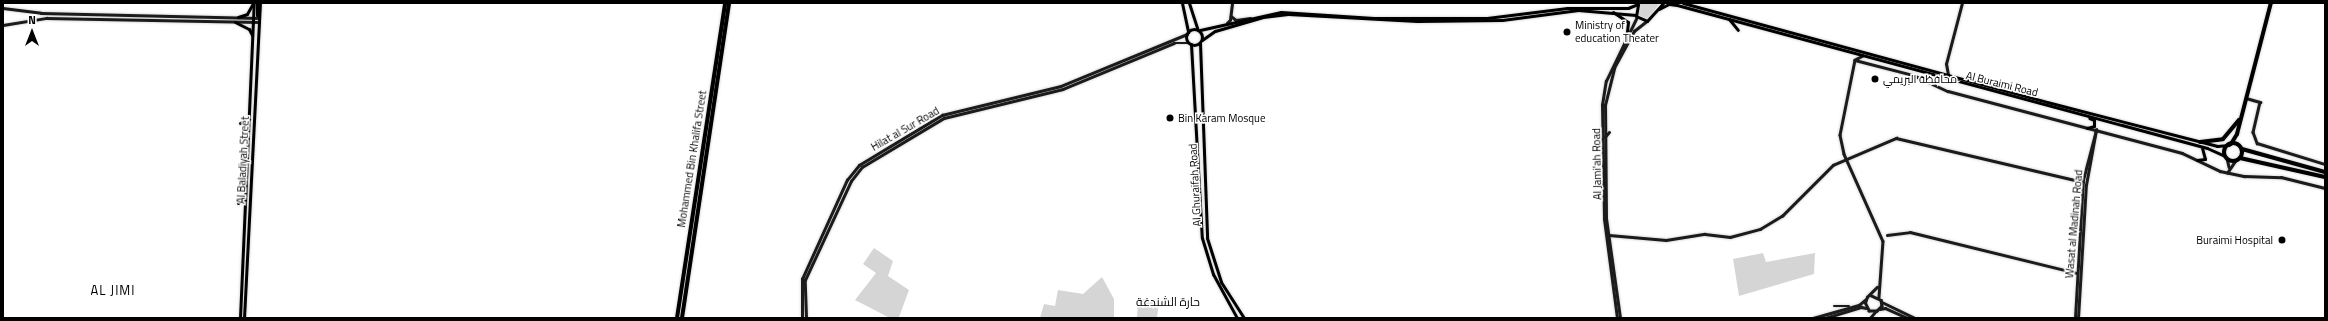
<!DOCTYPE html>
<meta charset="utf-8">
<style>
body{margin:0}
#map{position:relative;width:2328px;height:321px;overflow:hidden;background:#fff;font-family:"Titillium Web",Cairo,sans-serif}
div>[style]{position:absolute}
.green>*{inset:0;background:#d5d5d5}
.roads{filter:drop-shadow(0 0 1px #dbdbdb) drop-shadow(0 0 1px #dbdbdb)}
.secondary>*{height:2.5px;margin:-1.25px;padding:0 1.25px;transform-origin:1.25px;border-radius:1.25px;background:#1b1b1b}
.primary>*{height:3px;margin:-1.5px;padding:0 1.5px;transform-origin:1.5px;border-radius:1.5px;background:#000}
.primary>.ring{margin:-1.5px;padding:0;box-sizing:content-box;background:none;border:3px solid #000;border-radius:50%}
.highway>*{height:4px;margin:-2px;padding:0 2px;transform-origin:2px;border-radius:2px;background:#000}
.highway>.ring{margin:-2px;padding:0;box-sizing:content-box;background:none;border:4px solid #000;border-radius:50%}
.dots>*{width:11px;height:11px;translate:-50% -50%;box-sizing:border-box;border:2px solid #fff;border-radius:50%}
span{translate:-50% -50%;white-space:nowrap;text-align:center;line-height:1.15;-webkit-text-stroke:3px #fff;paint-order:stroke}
.poi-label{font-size:11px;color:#000}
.left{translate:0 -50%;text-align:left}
.right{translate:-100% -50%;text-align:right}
.street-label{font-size:11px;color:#000}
.neighbourhood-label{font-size:12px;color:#000}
.quarter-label{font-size:13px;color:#000;letter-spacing:1px}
.frame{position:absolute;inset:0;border:4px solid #000;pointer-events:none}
.north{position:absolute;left:12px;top:12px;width:40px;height:40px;-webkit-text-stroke:3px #fff;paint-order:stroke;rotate:0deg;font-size:11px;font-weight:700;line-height:16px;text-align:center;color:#000}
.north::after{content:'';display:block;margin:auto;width:14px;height:18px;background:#000;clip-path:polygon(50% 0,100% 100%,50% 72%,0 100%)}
</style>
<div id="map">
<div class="green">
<div style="clip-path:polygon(1641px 3px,1660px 3px,1647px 20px,1637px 14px)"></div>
<div style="clip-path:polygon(874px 248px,893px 261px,888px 276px,909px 290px,899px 317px,888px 317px,855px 300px,876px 273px,863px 264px)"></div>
<div style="clip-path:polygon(1763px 253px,1766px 262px,1815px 253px,1814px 274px,1739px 296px,1733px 259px)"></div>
<div style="clip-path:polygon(1102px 277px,1114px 299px,1114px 318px,1040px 318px,1044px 304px,1055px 306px,1058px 290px,1083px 294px)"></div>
<div style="clip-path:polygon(1138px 299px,1159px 300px,1157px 318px,1137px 318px)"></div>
</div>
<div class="roads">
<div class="secondary">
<div style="left:3px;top:8px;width:38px;rotate:7deg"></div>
<div style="left:41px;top:13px;width:218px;rotate:1.3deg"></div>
<div style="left:1231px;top:16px;width:6px;rotate:39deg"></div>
<div style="left:1236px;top:20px;width:14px;rotate:-8deg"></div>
<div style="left:1227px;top:23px;width:4px;rotate:-45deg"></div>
<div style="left:1230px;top:20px;width:17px;rotate:-83deg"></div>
<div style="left:3px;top:25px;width:44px;rotate:-9.2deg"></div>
<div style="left:46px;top:18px;width:213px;rotate:1.1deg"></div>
<div style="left:1863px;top:56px;width:9px;rotate:153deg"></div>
<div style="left:1855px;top:60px;width:76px;rotate:101.3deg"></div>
<div style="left:1840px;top:135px;width:19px;rotate:78deg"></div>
<div style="left:1844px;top:154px;width:95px;rotate:65.9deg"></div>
<div style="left:1883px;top:241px;width:56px;rotate:94.1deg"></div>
<div style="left:1855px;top:60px;width:60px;rotate:14.5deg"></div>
<div style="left:1913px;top:75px;width:38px;rotate:25deg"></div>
<div style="left:1948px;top:91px;width:242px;rotate:14.8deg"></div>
<div style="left:2182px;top:153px;width:42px;rotate:25.3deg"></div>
<div style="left:2220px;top:171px;width:25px;rotate:12deg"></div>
<div style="left:2244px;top:176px;width:37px;rotate:2deg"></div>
<div style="left:2281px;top:177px;width:45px;rotate:14deg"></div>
<div style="left:1948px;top:75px;width:11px;rotate:-100deg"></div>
<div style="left:1946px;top:64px;width:63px;rotate:-75.3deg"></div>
<div style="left:2246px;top:98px;width:15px;rotate:16deg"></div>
<div style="left:2260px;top:102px;width:31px;rotate:103deg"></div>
<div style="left:2253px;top:132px;width:12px;rotate:70deg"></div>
<div style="left:2257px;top:143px;width:71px;rotate:17.2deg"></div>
<div style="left:1605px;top:137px;width:6px;rotate:-51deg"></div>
<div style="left:2227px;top:158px;width:9px;rotate:77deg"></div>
<div style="left:2227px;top:173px;width:14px;rotate:-56deg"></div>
<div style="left:1609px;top:235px;width:57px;rotate:5deg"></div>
<div style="left:1666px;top:240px;width:39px;rotate:-9deg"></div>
<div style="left:1705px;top:234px;width:25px;rotate:7deg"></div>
<div style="left:1730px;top:237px;width:31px;rotate:-15deg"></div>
<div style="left:1760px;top:229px;width:26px;rotate:-31deg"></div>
<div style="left:1782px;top:216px;width:72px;rotate:-45deg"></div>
<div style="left:1833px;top:165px;width:69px;rotate:-23.2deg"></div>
<div style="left:1896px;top:138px;width:192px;rotate:13.2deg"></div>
<div style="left:1887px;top:235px;width:23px;rotate:-7deg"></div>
<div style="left:1910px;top:232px;width:172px;rotate:13.8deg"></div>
<div style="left:1870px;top:295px;width:12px;rotate:24deg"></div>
<div style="left:1881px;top:300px;width:6px;rotate:81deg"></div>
<div style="left:1882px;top:306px;width:7px;rotate:135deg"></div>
<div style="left:1877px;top:311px;width:8px;rotate:180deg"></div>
<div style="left:1869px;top:311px;width:9px;rotate:-117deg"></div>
<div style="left:1865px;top:303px;width:6px;rotate:-72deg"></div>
<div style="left:1867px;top:297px;width:14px;rotate:-45deg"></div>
<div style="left:1882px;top:302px;width:37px;rotate:26deg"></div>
<div style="left:1834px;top:306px;width:15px"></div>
<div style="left:1880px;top:309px;width:5px;rotate:-11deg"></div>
<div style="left:1885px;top:308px;width:24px;rotate:24deg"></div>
<div style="left:802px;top:318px;width:39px;rotate:-90deg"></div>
<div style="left:802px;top:279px;width:109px;rotate:-65.6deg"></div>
<div style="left:847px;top:180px;width:19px;rotate:-51deg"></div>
<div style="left:859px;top:165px;width:97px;rotate:-31.1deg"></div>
<div style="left:942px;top:115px;width:122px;rotate:-13.7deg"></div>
<div style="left:1061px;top:86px;width:136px;rotate:-22.4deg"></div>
<div style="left:806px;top:318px;width:38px;rotate:-92deg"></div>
<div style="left:805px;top:280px;width:109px;rotate:-65.1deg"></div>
<div style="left:851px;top:181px;width:18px;rotate:-52deg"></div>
<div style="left:862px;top:167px;width:96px;rotate:-30.9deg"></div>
<div style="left:944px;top:118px;width:122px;rotate:-13.7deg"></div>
<div style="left:1063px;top:89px;width:120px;rotate:-22.5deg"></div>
<div style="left:1174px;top:43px;width:15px"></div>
<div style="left:1617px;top:318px;width:100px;rotate:-97.5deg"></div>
<div style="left:1604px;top:219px;width:114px;rotate:-91deg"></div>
<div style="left:1602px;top:105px;width:24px;rotate:-81deg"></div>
<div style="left:1606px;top:81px;width:71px;rotate:-64.2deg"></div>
<div style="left:1620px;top:318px;width:101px;rotate:-98deg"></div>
<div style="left:1606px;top:218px;width:113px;rotate:-90.5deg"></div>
<div style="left:1605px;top:105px;width:38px;rotate:-76deg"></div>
<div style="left:1614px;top:68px;width:42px;rotate:-61.6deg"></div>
<div style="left:1634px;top:31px;width:16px;rotate:-38deg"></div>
<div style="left:1813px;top:318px;width:48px;rotate:-15.8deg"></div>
<div style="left:1859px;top:305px;width:8px;rotate:-40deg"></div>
<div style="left:1825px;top:318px;width:38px;rotate:-17deg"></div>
<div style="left:1861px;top:307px;width:5px;rotate:11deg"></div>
<div style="left:1870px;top:318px;width:8px;rotate:-50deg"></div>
<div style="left:2075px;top:318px;width:138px;rotate:-86.7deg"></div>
<div style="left:2083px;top:180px;width:52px;rotate:-75.4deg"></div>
<div style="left:2078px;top:318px;width:133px;rotate:-86.6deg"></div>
<div style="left:2086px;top:185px;width:56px;rotate:-79.7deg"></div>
</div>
<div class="primary">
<div style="left:257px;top:3px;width:12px;rotate:90deg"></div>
<div style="left:257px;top:15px;width:2px"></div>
<div style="left:1182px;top:3px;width:30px;rotate:78deg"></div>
<div style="left:1189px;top:3px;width:28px;rotate:72deg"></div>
<div style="left:1683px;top:3px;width:377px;rotate:15.2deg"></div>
<div style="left:2047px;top:102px;width:176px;rotate:14.5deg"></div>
<div style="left:2217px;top:146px;width:12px;rotate:-5deg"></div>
<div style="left:1638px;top:5px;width:11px;rotate:100deg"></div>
<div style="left:1636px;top:16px;width:12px;rotate:24deg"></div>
<div style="left:1647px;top:21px;width:24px;rotate:-48deg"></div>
<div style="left:1659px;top:9px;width:11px;rotate:-27deg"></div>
<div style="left:1669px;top:4px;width:8px;rotate:7deg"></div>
<div style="left:1677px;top:5px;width:549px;rotate:15.1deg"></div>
<div style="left:2207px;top:148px;width:20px;rotate:24deg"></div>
<div style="left:1613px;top:12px;width:18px;rotate:34deg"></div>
<div style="left:1628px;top:22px;width:18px;rotate:96deg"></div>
<div style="left:238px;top:17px;width:9px;rotate:-18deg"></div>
<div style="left:247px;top:14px;width:13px;rotate:-61deg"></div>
<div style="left:1729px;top:19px;width:14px;rotate:51deg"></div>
<div style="left:235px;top:22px;width:16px;rotate:27deg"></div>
<div style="left:249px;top:29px;width:7px;rotate:63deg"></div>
<div class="ring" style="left:1186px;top:29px;width:13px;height:13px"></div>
<div style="left:1200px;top:30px;width:83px;rotate:-12.5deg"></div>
<div style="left:1281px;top:12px;width:93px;rotate:3.7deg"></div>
<div style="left:1374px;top:18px;width:113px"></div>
<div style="left:1487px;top:18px;width:81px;rotate:-7.1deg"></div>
<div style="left:1567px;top:8px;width:61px"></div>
<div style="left:1628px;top:8px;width:11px;rotate:-22deg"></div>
<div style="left:1202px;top:40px;width:16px;rotate:-35deg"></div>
<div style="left:1215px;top:31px;width:50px;rotate:-16.3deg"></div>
<div style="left:1263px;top:17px;width:25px;rotate:-7deg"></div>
<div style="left:1288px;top:14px;width:129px;rotate:3.1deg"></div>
<div style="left:1417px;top:21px;width:85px;rotate:-0.7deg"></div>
<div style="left:1502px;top:20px;width:77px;rotate:-7.5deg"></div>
<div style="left:1578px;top:10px;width:58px;rotate:4.9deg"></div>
<div style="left:1200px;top:43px;width:195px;rotate:87.9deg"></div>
<div style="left:1207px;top:238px;width:46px;rotate:72.3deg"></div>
<div style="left:1221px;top:282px;width:43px;rotate:57.4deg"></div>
<div style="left:1191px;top:44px;width:194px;rotate:86.8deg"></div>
<div style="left:1202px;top:238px;width:38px;rotate:73deg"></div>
<div style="left:1213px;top:274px;width:50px;rotate:61.4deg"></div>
<div style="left:240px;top:123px;width:10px;rotate:-24deg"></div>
<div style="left:2087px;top:128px;width:7px;rotate:-16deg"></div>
<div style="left:2094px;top:126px;width:6px;rotate:-90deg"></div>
<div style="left:2094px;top:120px;width:5px;rotate:-158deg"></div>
<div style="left:2197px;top:160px;width:8px;rotate:-7deg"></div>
<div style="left:2205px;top:159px;width:11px;rotate:-105deg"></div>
<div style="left:238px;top:203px;width:10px;rotate:-45deg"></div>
<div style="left:240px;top:318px;width:315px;rotate:-87.5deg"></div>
<div style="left:244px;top:318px;width:315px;rotate:-87.1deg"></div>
</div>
<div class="highway">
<div style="left:2200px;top:142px;width:23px;rotate:-7deg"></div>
<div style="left:2223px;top:139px;width:25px;rotate:-50deg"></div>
<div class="ring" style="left:2224px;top:143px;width:14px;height:14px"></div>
<div style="left:2231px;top:144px;width:12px;rotate:-59deg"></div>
<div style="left:2237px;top:134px;width:135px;rotate:-75.5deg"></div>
<div style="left:2242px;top:149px;width:86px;rotate:15.5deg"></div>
<div style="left:2240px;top:158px;width:87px;rotate:12.6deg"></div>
<div style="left:677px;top:318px;width:319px;rotate:-81.3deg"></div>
<div style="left:682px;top:318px;width:318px;rotate:-81.5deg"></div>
</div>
</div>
<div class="dots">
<div style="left:1567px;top:32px;background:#000"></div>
<div style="left:1875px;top:79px;background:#000"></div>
<div style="left:1170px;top:118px;background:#000"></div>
<div style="left:2282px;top:240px;background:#000"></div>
</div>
<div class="poi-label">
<span class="left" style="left:1575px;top:32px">Ministry of<br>education Theater</span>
<span class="left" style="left:1883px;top:79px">محافظة البريمي</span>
<span class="left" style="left:1178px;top:118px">Bin Karam Mosque</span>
<span class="right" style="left:2273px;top:240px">Buraimi Hospital</span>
</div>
<div class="street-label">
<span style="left:2002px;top:84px;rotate:14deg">Al Buraimi Road</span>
<span style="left:905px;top:129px;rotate:-30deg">Hilat al Sur Road</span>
<span style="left:692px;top:159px;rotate:-81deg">Mohammed Bin Khalifa Street</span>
<span style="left:243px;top:160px;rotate:-87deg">Al Baladiyah Street</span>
<span style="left:1597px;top:164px;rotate:-91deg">Al Jami'ah Road</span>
<span style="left:1195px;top:185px;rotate:-93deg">Al Ghuraifah Road</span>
<span style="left:2074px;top:224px;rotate:-85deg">Wasat al Madinah Road</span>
</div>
<div class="neighbourhood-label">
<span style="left:1168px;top:302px">حارة الشندغة</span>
</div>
<div class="quarter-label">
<span style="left:113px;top:290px">AL JIMI</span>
</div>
<div class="frame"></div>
<div class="north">N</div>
</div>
